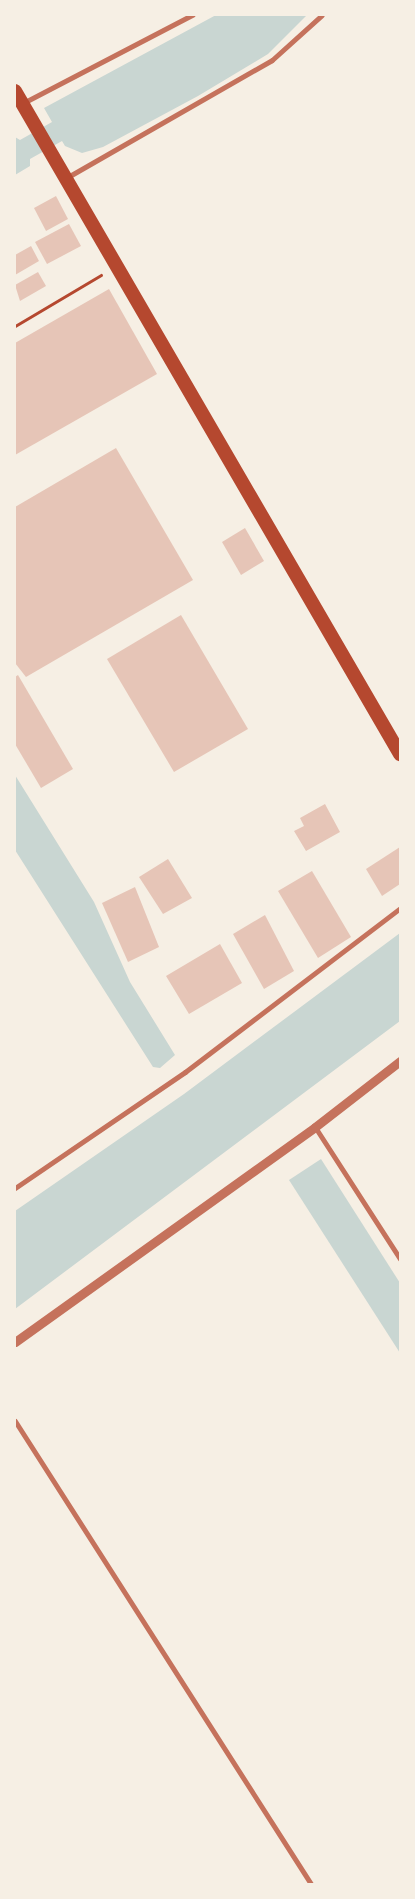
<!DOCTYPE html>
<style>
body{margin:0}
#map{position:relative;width:415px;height:1899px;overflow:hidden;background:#f6efe4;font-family:Georgia,serif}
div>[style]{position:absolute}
.water>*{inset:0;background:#c9d6d2}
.building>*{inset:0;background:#e6c5b7}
.path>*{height:3px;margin:-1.5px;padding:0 1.5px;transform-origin:1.5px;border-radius:1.5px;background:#b5482f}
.minor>*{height:5px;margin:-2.5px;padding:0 2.5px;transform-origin:2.5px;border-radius:2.5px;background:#c5725c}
.tertiary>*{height:9px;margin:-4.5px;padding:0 4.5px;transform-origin:4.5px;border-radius:4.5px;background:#c5725c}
.trunk>*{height:14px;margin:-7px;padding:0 7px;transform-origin:7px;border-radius:7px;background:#b5482f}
span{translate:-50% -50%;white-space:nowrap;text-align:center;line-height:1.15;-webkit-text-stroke:4.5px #f6efe4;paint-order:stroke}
.frame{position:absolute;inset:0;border:16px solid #f6efe4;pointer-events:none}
</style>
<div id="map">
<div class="water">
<div style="clip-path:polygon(216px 15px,307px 15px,268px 54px,198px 96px,103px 147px,82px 153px,65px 146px,62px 141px,30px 159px,30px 166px,15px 175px,15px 137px,20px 140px,52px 122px,44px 108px)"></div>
<div style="clip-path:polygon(15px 775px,94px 902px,130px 982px,175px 1055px,160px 1068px,153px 1067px,15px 850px)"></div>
<div style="clip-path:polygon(400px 933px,400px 1021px,15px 1309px,15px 1211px,184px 1094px)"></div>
<div style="clip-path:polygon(321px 1159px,400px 1283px,400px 1353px,289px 1180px)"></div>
</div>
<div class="building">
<div style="clip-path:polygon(56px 196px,68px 219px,46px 231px,34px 208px)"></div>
<div style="clip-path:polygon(69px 224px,81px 246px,47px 264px,35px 242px)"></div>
<div style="clip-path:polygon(31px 246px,39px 261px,15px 275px,15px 255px)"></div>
<div style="clip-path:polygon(38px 272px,46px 286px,20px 301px,15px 285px)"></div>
<div style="clip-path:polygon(109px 289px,157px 374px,15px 455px,15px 343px)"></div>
<div style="clip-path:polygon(116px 448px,193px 580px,26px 677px,15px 663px,15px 507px)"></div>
<div style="clip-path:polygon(245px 528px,264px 561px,241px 575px,222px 542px)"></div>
<div style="clip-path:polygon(181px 615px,248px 729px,174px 772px,107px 659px)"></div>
<div style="clip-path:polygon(18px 675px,73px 769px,41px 788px,15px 744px,15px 677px)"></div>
<div style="clip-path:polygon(325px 804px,340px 832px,306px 851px,294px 831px,304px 826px,300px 818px)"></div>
<div style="clip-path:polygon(400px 847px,400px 884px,382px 896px,366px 869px)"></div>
<div style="clip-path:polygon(168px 859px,192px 898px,163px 914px,139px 877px)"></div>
<div style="clip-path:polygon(312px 871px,351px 937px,318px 958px,278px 891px)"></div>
<div style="clip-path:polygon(135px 887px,159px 947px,128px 962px,102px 903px)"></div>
<div style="clip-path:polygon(265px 915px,294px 971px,264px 989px,233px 934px)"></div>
<div style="clip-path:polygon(220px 944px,242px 983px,189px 1014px,166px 976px)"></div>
</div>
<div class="path">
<div style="left:15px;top:326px;width:100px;rotate:-30.7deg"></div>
</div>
<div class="minor">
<div style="left:23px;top:103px;width:191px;rotate:-27.5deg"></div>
<div style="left:66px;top:178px;width:237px;rotate:-29.8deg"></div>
<div style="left:272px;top:60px;width:67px;rotate:-42deg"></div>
<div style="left:315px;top:1127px;width:157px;rotate:57.2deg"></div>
<div style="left:15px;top:1188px;width:206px;rotate:-34.3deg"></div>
<div style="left:185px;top:1072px;width:270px;rotate:-37.3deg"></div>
<div style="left:15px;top:1421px;width:550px;rotate:57.41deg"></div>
</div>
<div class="tertiary">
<div style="left:15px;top:1342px;width:369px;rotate:-35.6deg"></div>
<div style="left:315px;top:1127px;width:108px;rotate:-37.8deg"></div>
</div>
<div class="trunk">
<div style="left:15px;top:91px;width:767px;rotate:59.86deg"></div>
</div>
<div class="frame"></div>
</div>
